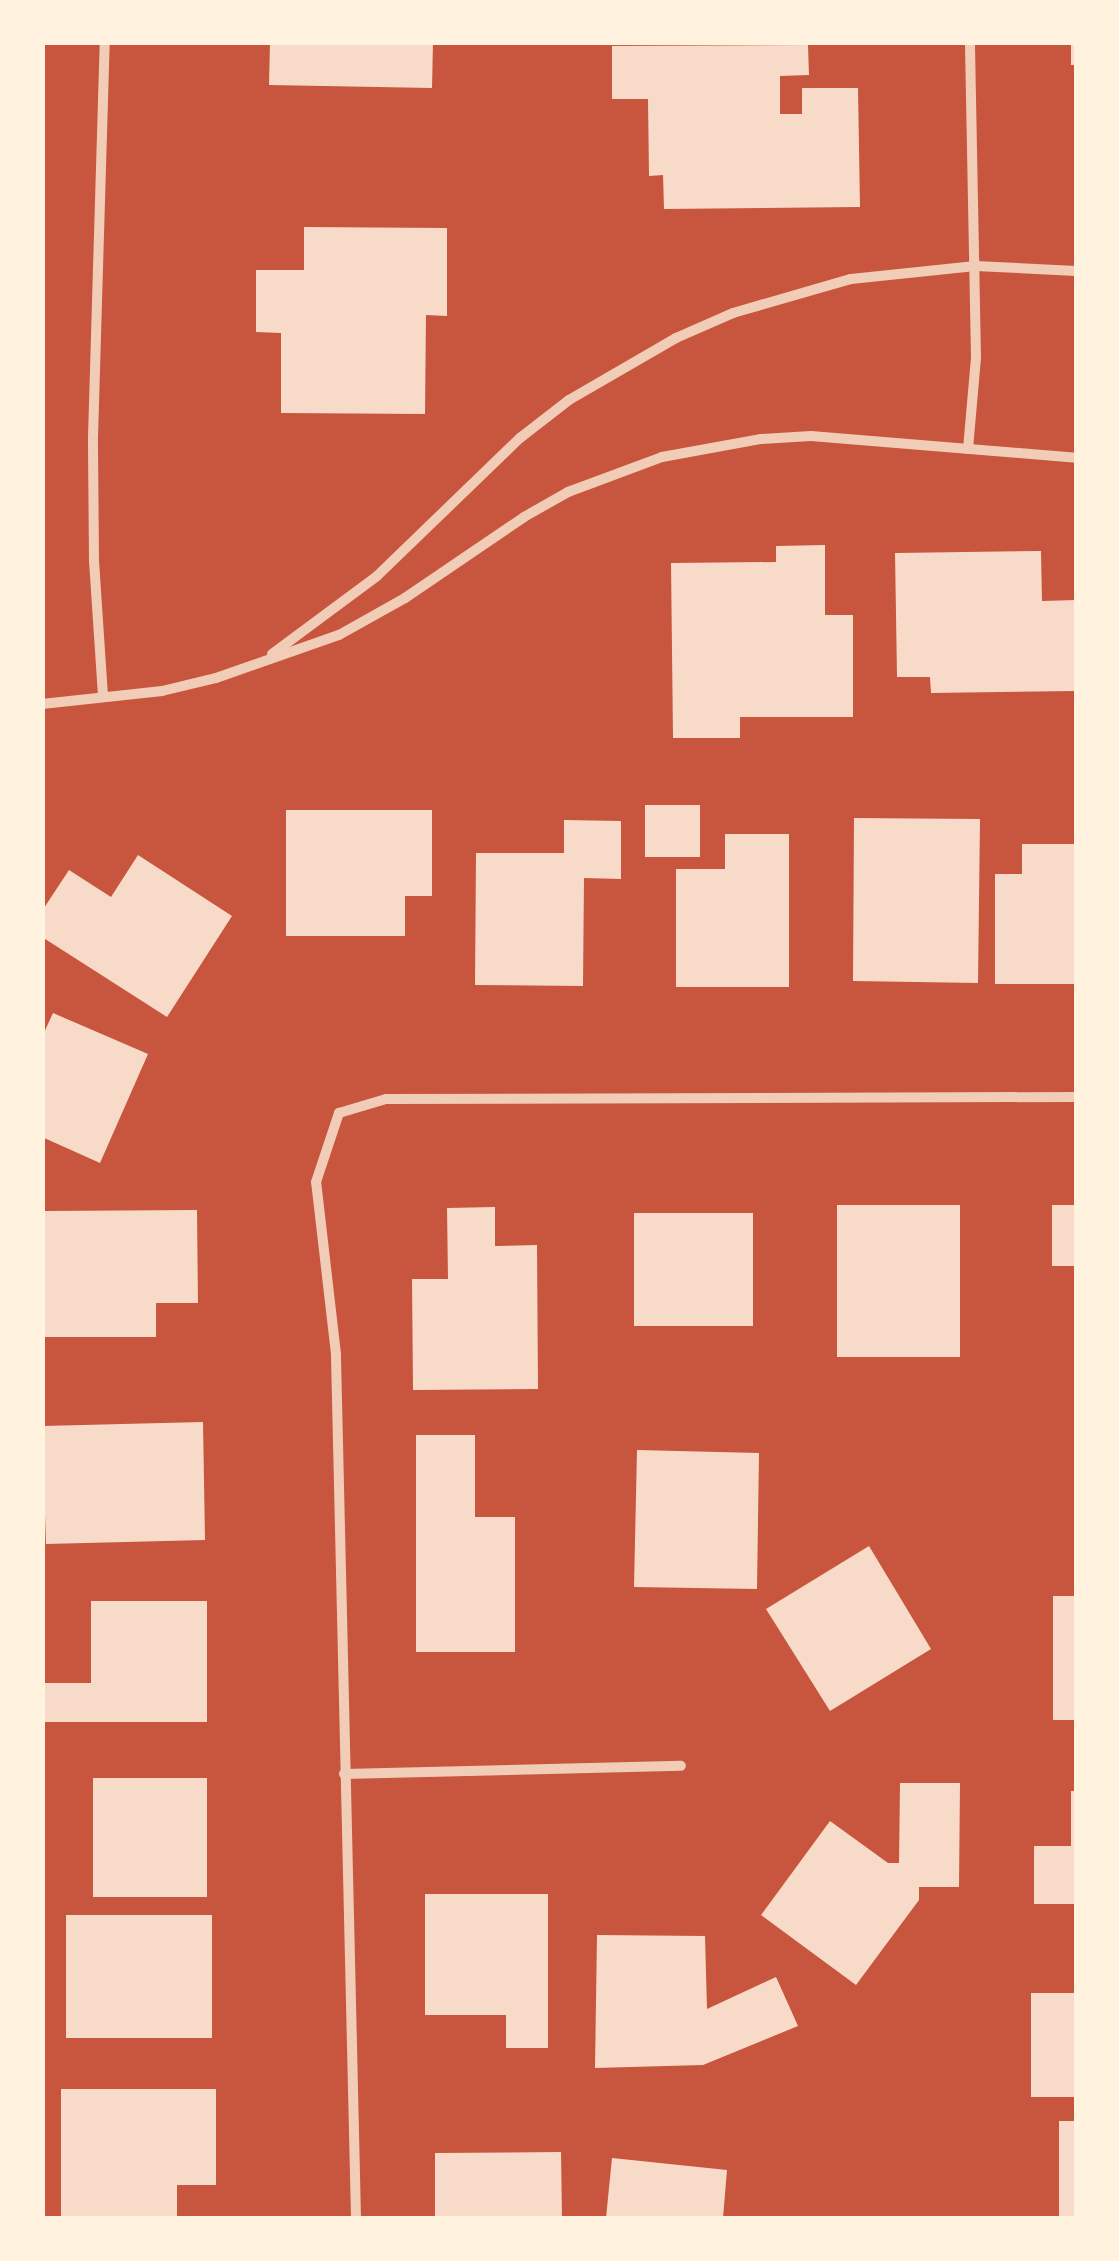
<!DOCTYPE html>
<style>
body{margin:0}
#map{position:relative;width:1119px;height:2261px;overflow:hidden;background:#c8553d;font-family:"Work Sans",sans-serif}
div>[style]{position:absolute}
.building>*{inset:0;background:#f7dbc8}
.minor>*{height:10px;margin:-5px;padding:0 5px;transform-origin:5px;border-radius:5px;background:#f1ccb7}
span{translate:-50% -50%;white-space:nowrap;text-align:center;line-height:1.15;-webkit-text-stroke:8px #fff3e0;paint-order:stroke}
.frame{position:absolute;inset:0;border:45px solid #fff3e0;pointer-events:none}
</style>
<div id="map">
<div class="building">
<div style="clip-path:polygon(270px 42px,433px 42px,432px 88px,269px 85px)"></div>
<div style="clip-path:polygon(1071px 42px,1076px 42px,1076px 65px,1071px 65px)"></div>
<div style="clip-path:polygon(808px 45px,809px 75px,780px 76px,780px 114px,802px 114px,802px 88px,858px 88px,860px 207px,664px 209px,663px 175px,649px 176px,648px 99px,612px 99px,612px 46px)"></div>
<div style="clip-path:polygon(304px 227px,447px 228px,447px 316px,426px 315px,425px 414px,281px 413px,281px 333px,256px 332px,256px 270px,304px 270px)"></div>
<div style="clip-path:polygon(825px 545px,825px 615px,853px 615px,853px 717px,740px 717px,740px 738px,673px 738px,671px 563px,776px 562px,776px 546px)"></div>
<div style="clip-path:polygon(1041px 551px,1042px 601px,1076px 600px,1076px 691px,931px 693px,930px 677px,897px 677px,895px 553px)"></div>
<div style="clip-path:polygon(645px 805px,700px 805px,700px 857px,645px 857px)"></div>
<div style="clip-path:polygon(286px 810px,432px 810px,432px 896px,405px 896px,405px 936px,286px 936px)"></div>
<div style="clip-path:polygon(854px 818px,980px 819px,978px 983px,853px 981px)"></div>
<div style="clip-path:polygon(564px 820px,621px 821px,621px 879px,584px 878px,583px 986px,475px 985px,476px 853px,564px 853px)"></div>
<div style="clip-path:polygon(725px 834px,789px 834px,789px 987px,676px 987px,676px 869px,725px 869px)"></div>
<div style="clip-path:polygon(1022px 844px,1076px 844px,1076px 984px,995px 984px,995px 874px,1022px 874px)"></div>
<div style="clip-path:polygon(138px 855px,232px 916px,167px 1017px,42px 937px,42px 911px,69px 870px,111px 897px)"></div>
<div style="clip-path:polygon(53px 1013px,148px 1054px,100px 1163px,42px 1137px,42px 1037px)"></div>
<div style="clip-path:polygon(837px 1205px,960px 1205px,960px 1357px,837px 1357px)"></div>
<div style="clip-path:polygon(1052px 1205px,1076px 1205px,1076px 1266px,1052px 1266px)"></div>
<div style="clip-path:polygon(495px 1207px,495px 1246px,537px 1245px,538px 1389px,413px 1390px,412px 1279px,448px 1279px,447px 1208px)"></div>
<div style="clip-path:polygon(197px 1210px,198px 1303px,156px 1303px,156px 1337px,43px 1337px,43px 1211px)"></div>
<div style="clip-path:polygon(634px 1213px,753px 1213px,753px 1326px,634px 1326px)"></div>
<div style="clip-path:polygon(203px 1422px,205px 1540px,46px 1544px,42px 1426px)"></div>
<div style="clip-path:polygon(416px 1435px,475px 1435px,475px 1517px,515px 1517px,515px 1652px,416px 1652px)"></div>
<div style="clip-path:polygon(637px 1450px,759px 1453px,757px 1589px,634px 1587px)"></div>
<div style="clip-path:polygon(869px 1546px,931px 1649px,830px 1711px,766px 1609px)"></div>
<div style="clip-path:polygon(1053px 1596px,1076px 1596px,1076px 1720px,1053px 1720px)"></div>
<div style="clip-path:polygon(91px 1601px,207px 1601px,207px 1722px,42px 1722px,42px 1683px,91px 1683px)"></div>
<div style="clip-path:polygon(93px 1778px,207px 1778px,207px 1897px,93px 1897px)"></div>
<div style="clip-path:polygon(900px 1783px,960px 1783px,959px 1887px,919px 1887px,919px 1900px,856px 1985px,761px 1915px,830px 1821px,888px 1863px,899px 1863px)"></div>
<div style="clip-path:polygon(1071px 1791px,1076px 1791px,1076px 1904px,1034px 1904px,1034px 1846px,1071px 1846px)"></div>
<div style="clip-path:polygon(425px 1894px,548px 1894px,548px 2048px,506px 2048px,506px 2015px,425px 2015px)"></div>
<div style="clip-path:polygon(66px 1915px,212px 1915px,212px 2038px,66px 2038px)"></div>
<div style="clip-path:polygon(597px 1935px,705px 1936px,707px 2009px,776px 1977px,798px 2026px,703px 2065px,595px 2068px)"></div>
<div style="clip-path:polygon(1031px 1993px,1076px 1993px,1076px 2097px,1031px 2097px)"></div>
<div style="clip-path:polygon(61px 2089px,216px 2089px,216px 2185px,177px 2185px,177px 2218px,61px 2218px)"></div>
<div style="clip-path:polygon(1059px 2121px,1076px 2121px,1076px 2218px,1059px 2218px)"></div>
<div style="clip-path:polygon(561px 2152px,562px 2218px,435px 2218px,435px 2153px)"></div>
<div style="clip-path:polygon(612px 2158px,727px 2170px,723px 2218px,606px 2218px)"></div>
</div>
<div class="minor">
<div style="left:968px;top:449px;width:91px;rotate:-85deg"></div>
<div style="left:976px;top:358px;width:316px;rotate:-91.1deg"></div>
<div style="left:272px;top:654px;width:131px;rotate:-36.6deg"></div>
<div style="left:377px;top:576px;width:199px;rotate:-44deg"></div>
<div style="left:520px;top:438px;width:62px;rotate:-37.8deg"></div>
<div style="left:569px;top:400px;width:124px;rotate:-30.1deg"></div>
<div style="left:676px;top:338px;width:62px;rotate:-23.7deg"></div>
<div style="left:733px;top:313px;width:123px;rotate:-16.1deg"></div>
<div style="left:851px;top:279px;width:125px;rotate:-6deg"></div>
<div style="left:975px;top:266px;width:101px;rotate:2.8deg"></div>
<div style="left:103px;top:696px;width:135px;rotate:-93.8deg"></div>
<div style="left:94px;top:561px;width:124px;rotate:-90.5deg"></div>
<div style="left:93px;top:437px;width:395px;rotate:-88.3deg"></div>
<div style="left:42px;top:704px;width:121px;rotate:-6.2deg"></div>
<div style="left:162px;top:691px;width:56px;rotate:-13.5deg"></div>
<div style="left:216px;top:678px;width:130px;rotate:-19.3deg"></div>
<div style="left:339px;top:635px;width:76px;rotate:-29.3deg"></div>
<div style="left:405px;top:598px;width:144px;rotate:-34.2deg"></div>
<div style="left:524px;top:517px;width:51px;rotate:-29.6deg"></div>
<div style="left:568px;top:492px;width:100px;rotate:-20.4deg"></div>
<div style="left:662px;top:457px;width:101px;rotate:-10.3deg"></div>
<div style="left:761px;top:439px;width:50px;rotate:-3.4deg"></div>
<div style="left:811px;top:436px;width:266px;rotate:4.7deg"></div>
<div style="left:344px;top:1774px;width:337px;rotate:-1.4deg"></div>
<div style="left:356px;top:2218px;width:864px;rotate:-91.33deg"></div>
<div style="left:336px;top:1354px;width:173px;rotate:-96.6deg"></div>
<div style="left:316px;top:1182px;width:73px;rotate:-71.6deg"></div>
<div style="left:339px;top:1113px;width:49px;rotate:-16.6deg"></div>
<div style="left:386px;top:1099px;width:690px;rotate:-0.17deg"></div>
</div>
<div class="frame"></div>
</div>
